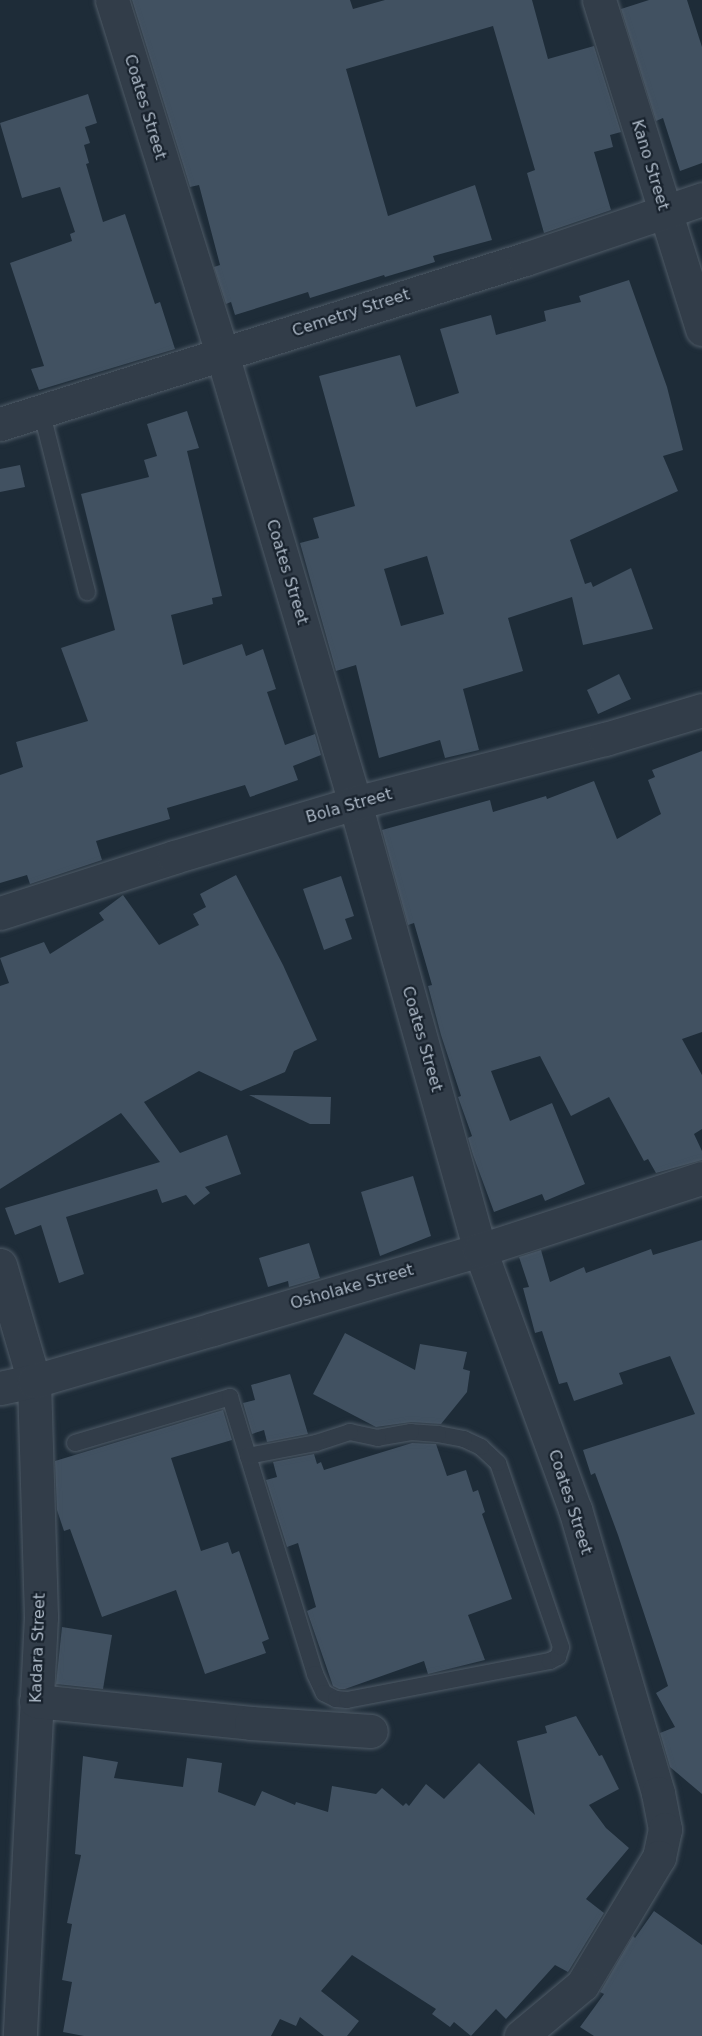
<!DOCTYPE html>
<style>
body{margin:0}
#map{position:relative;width:702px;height:2036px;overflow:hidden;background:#1e2c38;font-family:"DejaVu Sans",sans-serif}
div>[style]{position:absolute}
.building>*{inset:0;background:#415161}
.roads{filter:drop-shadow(0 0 2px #4f5b67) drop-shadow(0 0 2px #4f5b67)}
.lane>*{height:16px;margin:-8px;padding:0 8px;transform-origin:8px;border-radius:8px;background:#323d49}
.street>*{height:33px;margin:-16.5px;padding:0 16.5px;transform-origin:16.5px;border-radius:16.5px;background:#323d49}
span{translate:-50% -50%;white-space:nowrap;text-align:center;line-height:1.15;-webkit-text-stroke:4.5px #18222d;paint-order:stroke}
.street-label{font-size:16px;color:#acb8c6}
</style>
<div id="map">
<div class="building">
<div style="clip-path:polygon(132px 0,350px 0,353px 9px,385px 0,532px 0,548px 59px,594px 46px,621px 132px,610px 135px,613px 147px,594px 152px,611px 210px,544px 233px,527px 173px,535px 170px,493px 26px,346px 69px,388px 216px,475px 185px,492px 240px,433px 256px,435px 262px,385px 277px,384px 275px,310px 298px,308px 292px,235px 315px,231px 302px,226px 304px,214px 267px,220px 265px,199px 185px,190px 187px)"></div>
<div style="clip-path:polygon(649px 0,687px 0,702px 47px,702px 163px,680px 171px,663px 118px,656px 121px,621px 9px)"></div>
<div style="clip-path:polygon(88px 94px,97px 123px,85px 127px,90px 143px,84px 145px,89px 163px,86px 164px,103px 222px,125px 214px,155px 304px,160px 302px,175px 349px,39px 390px,31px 369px,44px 366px,10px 263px,72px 241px,70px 234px,75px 232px,60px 187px,22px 198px,0 123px)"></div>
<div style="clip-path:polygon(evenodd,629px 280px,667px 387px,683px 450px,663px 456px,678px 491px,570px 540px,585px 584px,591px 582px,593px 587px,631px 568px,653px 629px,583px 645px,572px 597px,508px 618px,523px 671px,463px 689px,479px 750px,445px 758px,440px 740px,379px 758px,356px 665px,336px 671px,300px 543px,319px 538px,313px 518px,355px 506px,319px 376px,400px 355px,416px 407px,459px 393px,440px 329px,491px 315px,496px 335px,546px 321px,544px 311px,581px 302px,579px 296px,629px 280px,427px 556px,444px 614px,401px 626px,384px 569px,427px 556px)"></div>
<div style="clip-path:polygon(187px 411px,199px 448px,187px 451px,222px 596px,212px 598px,213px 604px,171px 615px,183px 665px,242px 644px,246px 656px,263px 649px,276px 689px,267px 692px,285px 745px,315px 734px,321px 755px,293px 766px,298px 780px,250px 797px,245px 785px,167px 808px,170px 819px,96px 841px,102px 860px,30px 884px,27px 875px,0 883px,0 775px,23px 767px,16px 742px,88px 721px,61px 648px,115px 630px,81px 494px,149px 477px,144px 460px,157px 456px,147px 424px)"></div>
<div style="clip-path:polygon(20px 465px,25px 487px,0 492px,0 469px)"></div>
<div style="clip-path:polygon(619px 674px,631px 699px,598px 714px,587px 690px)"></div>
<div style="clip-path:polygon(702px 751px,702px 1032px,682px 1039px,702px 1075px,702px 1129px,694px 1134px,702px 1151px,702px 1160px,656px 1173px,648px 1159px,644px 1161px,609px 1097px,571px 1116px,540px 1056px,491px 1071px,510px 1121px,552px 1103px,585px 1184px,545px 1201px,542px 1194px,494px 1212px,473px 1155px,468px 1138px,472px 1136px,458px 1097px,461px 1096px,441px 1035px,428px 986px,432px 985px,414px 923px,408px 925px,382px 830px,490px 800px,493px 812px,546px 796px,547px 799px,594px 781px,617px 839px,661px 814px,648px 780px,655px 777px,652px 770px)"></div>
<div style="clip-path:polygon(236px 875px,283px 965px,317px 1040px,294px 1051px,285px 1072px,241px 1091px,199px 1071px,144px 1102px,180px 1153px,227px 1135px,241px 1174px,205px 1187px,210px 1193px,194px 1205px,186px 1195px,162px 1203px,157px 1189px,66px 1217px,84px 1274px,59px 1283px,41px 1225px,15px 1235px,5px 1208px,160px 1162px,121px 1113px,0 1189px,0 986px,9px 983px,0 958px,44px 942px,50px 954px,104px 920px,99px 913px,123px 895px,159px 945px,199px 925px,193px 914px,206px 907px,200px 894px)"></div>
<div style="clip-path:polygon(341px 876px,354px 916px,345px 919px,352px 939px,324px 950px,303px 889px)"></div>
<div style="clip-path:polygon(249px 1095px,331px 1097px,330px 1124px,310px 1124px)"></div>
<div style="clip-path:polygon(413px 1176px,431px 1236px,380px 1256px,361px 1192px)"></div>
<div style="clip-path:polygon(702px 1240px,702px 1794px,670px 1767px,660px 1733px,675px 1727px,656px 1693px,668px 1686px,618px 1535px,595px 1473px,591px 1475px,583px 1450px,695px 1414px,670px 1356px,619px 1373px,623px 1384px,574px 1401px,567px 1382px,559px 1384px,542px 1331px,535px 1333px,523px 1288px,529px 1287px,519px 1257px,541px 1250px,550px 1282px,584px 1267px,586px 1273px,651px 1249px,653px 1255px)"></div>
<div style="clip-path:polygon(309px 1243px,320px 1278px,289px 1287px,288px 1281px,268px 1287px,259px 1258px)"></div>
<div style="clip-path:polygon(345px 1333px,415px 1370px,420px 1344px,467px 1352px,463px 1369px,470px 1371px,467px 1392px,441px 1424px,411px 1422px,376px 1427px,313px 1394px)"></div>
<div style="clip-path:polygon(290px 1374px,308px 1434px,267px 1442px,264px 1430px,252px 1434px,243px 1403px,255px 1400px,251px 1385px)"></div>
<div style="clip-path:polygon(223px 1410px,232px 1440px,171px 1458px,201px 1551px,228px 1542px,232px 1554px,239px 1551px,269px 1639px,262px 1642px,266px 1653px,205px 1674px,176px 1590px,102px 1617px,70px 1529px,64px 1531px,57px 1510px,55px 1461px)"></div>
<div style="clip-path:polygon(412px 1443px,436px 1444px,447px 1476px,466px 1470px,473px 1492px,478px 1490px,485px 1512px,482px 1514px,512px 1599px,468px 1615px,485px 1660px,428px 1674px,424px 1661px,345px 1689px,339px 1689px,333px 1686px,307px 1611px,316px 1607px,298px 1543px,287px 1547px,266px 1480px,277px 1477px,273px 1462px,314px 1454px,317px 1464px,321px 1462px,324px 1470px)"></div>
<div style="clip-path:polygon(62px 1627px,112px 1635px,103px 1689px,56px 1684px)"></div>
<div style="clip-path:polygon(576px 1716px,599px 1756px,602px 1755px,619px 1789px,589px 1805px,606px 1828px,629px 1848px,586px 1899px,604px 1913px,568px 1972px,555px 1965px,506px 2019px,496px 2009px,471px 2036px,454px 2022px,450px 2027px,432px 2014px,436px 2009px,352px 1955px,321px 1991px,359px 2021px,347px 2036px,324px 2036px,300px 2017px,296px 2026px,280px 2019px,271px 2036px,84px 2036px,63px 2032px,72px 1982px,62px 1980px,72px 1924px,67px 1923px,81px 1855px,75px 1854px,83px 1756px,118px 1762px,114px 1778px,183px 1787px,187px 1758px,222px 1763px,218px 1792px,255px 1806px,262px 1791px,295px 1805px,296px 1802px,328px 1812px,332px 1786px,376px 1794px,382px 1788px,403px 1806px,406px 1803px,409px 1806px,426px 1784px,444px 1799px,479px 1763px,535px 1815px,517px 1741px,547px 1733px,545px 1726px)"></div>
<div style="clip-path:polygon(654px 1911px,702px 1945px,702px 2036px,594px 2036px,580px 2027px,604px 1994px,600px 1992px,633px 1936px,635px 1938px)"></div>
</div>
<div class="roads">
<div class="lane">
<div style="left:41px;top:410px;width:188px;rotate:75.8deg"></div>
<div style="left:75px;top:1443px;width:162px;rotate:-16.5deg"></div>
<div style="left:230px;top:1397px;width:62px;rotate:73deg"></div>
<div style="left:248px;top:1456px;width:228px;rotate:72.9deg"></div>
<div style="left:315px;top:1674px;width:21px;rotate:65deg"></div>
<div style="left:324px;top:1693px;width:13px;rotate:27deg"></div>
<div style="left:336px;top:1699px;width:11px;rotate:5deg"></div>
<div style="left:347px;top:1700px;width:207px;rotate:-10.9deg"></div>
<div style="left:550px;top:1661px;width:9px;rotate:-27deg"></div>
<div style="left:558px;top:1657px;width:10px;rotate:-73deg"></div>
<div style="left:561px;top:1647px;width:194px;rotate:-108.9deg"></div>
<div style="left:498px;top:1463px;width:23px;rotate:-137deg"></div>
<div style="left:481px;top:1447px;width:19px;rotate:-155deg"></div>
<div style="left:464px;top:1439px;width:26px;rotate:-169deg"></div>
<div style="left:438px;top:1434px;width:27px;rotate:-176deg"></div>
<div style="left:411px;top:1432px;width:34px;rotate:170deg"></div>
<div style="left:378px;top:1438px;width:29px;rotate:-168deg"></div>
<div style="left:350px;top:1432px;width:36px;rotate:162deg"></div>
<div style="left:316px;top:1443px;width:69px;rotate:169.2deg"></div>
</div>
<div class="street">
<div style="left:112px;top:0;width:371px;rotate:72.7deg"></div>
<div style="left:222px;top:354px;width:468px;rotate:73.5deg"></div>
<div style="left:355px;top:803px;width:464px;rotate:74.4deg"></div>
<div style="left:480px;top:1250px;width:276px;rotate:69.9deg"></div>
<div style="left:575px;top:1509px;width:296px;rotate:73.7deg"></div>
<div style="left:658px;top:1793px;width:37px;rotate:79deg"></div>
<div style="left:665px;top:1829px;width:29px;rotate:102deg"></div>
<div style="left:659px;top:1857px;width:149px;rotate:121deg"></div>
<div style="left:582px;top:1985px;width:80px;rotate:140.1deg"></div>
<div style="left:599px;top:0;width:345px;rotate:72.6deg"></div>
<div style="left:0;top:424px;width:550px;rotate:-17.45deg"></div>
<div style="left:525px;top:259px;width:187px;rotate:-18.7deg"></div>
<div style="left:0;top:913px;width:183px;rotate:-17.8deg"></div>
<div style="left:174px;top:857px;width:189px;rotate:-16.6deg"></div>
<div style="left:355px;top:803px;width:258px;rotate:-14.4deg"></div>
<div style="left:605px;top:739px;width:101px;rotate:-16.6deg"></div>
<div style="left:0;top:1265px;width:121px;rotate:73.7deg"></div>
<div style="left:34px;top:1381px;width:236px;rotate:88.3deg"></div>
<div style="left:41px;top:1617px;width:420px;rotate:92.9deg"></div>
<div style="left:0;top:1388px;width:35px;rotate:-12deg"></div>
<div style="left:34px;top:1381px;width:186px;rotate:-16.2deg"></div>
<div style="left:213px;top:1329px;width:278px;rotate:-16.5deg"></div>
<div style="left:480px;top:1250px;width:233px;rotate:-18deg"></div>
<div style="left:36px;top:1701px;width:216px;rotate:5.8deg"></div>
<div style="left:251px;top:1723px;width:120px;rotate:3.8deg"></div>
</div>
</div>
<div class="street-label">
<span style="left:145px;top:107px;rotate:73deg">Coates Street</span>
<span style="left:650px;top:165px;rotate:73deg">Kano Street</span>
<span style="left:351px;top:313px;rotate:-18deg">Cemetry Street</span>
<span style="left:287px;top:572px;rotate:73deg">Coates Street</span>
<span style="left:349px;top:806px;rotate:-16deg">Bola Street</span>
<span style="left:422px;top:1039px;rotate:74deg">Coates Street</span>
<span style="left:352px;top:1287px;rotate:-16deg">Osholake Street</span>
<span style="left:570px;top:1502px;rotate:72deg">Coates Street</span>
<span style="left:38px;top:1648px;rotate:-88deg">Kadara Street</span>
</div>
</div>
